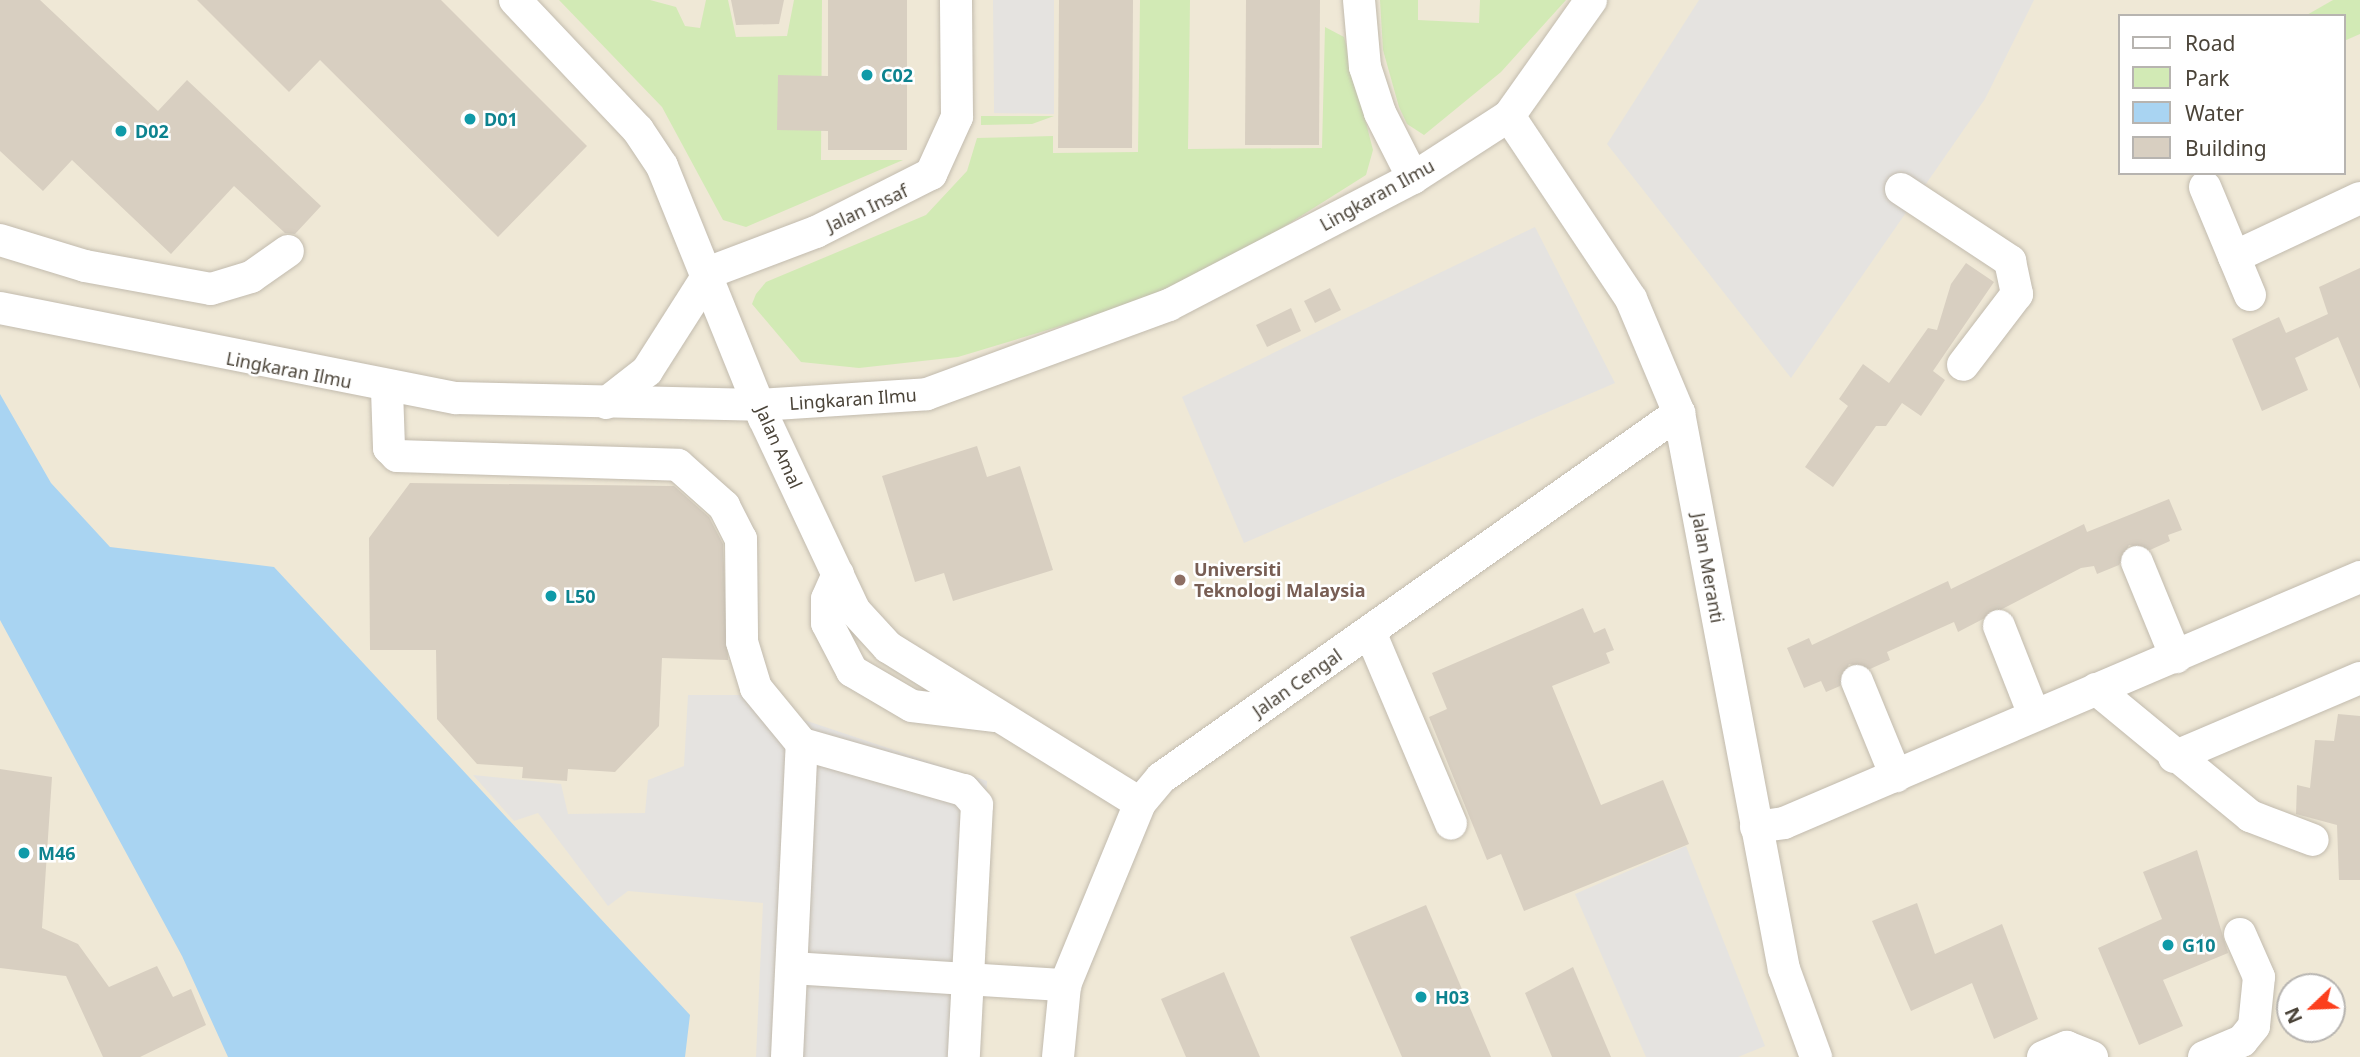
<!DOCTYPE html>
<style>
body{margin:0}
#map{position:relative;width:2360px;height:1057px;overflow:hidden;background:#f6f3ec;font-family:"Noto Sans",sans-serif}
div>[style]{position:absolute}
.education>*{inset:0;background:#efe8d6}
.green>*{inset:0;background:#d2eab5}
.parking>*{inset:0;background:#e5e3e0}
.water>*{inset:0;background:#a9d4f2}
.building>*{inset:0;background:#d8cfc1}
.roads{filter:drop-shadow(0 0 2px #c2bbae) drop-shadow(0 0 2px #c2bbae)}
.minor>*{height:32px;margin:-16px;padding:0 16px;transform-origin:16px;border-radius:16px;background:#fff}
.dots>*{width:19px;height:19px;translate:-50% -50%;box-sizing:border-box;border:4px solid #fff;border-radius:50%}
span{translate:-50% -50%;white-space:nowrap;text-align:center;line-height:1.15;-webkit-text-stroke:5px #fff;paint-order:stroke}
.culture-label{font-size:18px;color:#0d838f;font-weight:700}
.left{translate:0 -50%;text-align:left}
.street-label{font-size:18px;color:#4b4439}
.education-label{font-size:18px;color:#785e54;font-weight:700}
.legend{position:absolute;left:2118px;top:14px;width:228px;height:161px;box-sizing:border-box;background:#fff;border:2px solid #b7b4b0;margin:0;padding:9px 12px;list-style:none;font-size:21px;color:#4b4439}
.legend li{display:flex;align-items:center;gap:14px;height:35px}
.legend b{width:35px;border:2px solid #b7b4b0}
.north{position:absolute;left:2276px;top:973px;width:70px;height:70px;box-sizing:border-box;background:#fff;border:2px solid #b7b4b0;border-radius:50%;rotate:247deg;font-size:19px;font-weight:700;line-height:28px;text-align:center;color:#4b4439}
.north::after{content:'';display:block;margin:auto;width:24px;height:32px;background:#fc3f1d;clip-path:polygon(50% 0,100% 100%,50% 72%,0 100%)}
</style>
<div id="map">
<div class="education">
<div style="clip-path:polygon(evenodd,0 0,2360px 0,2360px 1057px,0 1057px,0 0,2120px 16px,2344px 16px,2344px 173px,2120px 173px,2120px 16px,0 0,2290px 987px,2332px 987px,2332px 1029px,2290px 1029px,2290px 987px)"></div>
</div>
<div class="green">
<div style="clip-path:polygon(559px 0,650px 0,676px 7px,685px 26px,700px 28px,706px 0,728px 0,736px 37px,787px 36px,794px 0,822px 0,821px 160px,903px 160px,746px 227px,723px 220px,662px 107px)"></div>
<div style="clip-path:polygon(1140px 0,1190px 0,1188px 149px,1322px 148px,1325px 27px,1344px 37px,1373px 150px,1366px 175px,1220px 267px,1117px 309px,958px 357px,859px 368px,801px 362px,752px 304px,756px 294px,766px 282px,926px 215px,967px 171px,977px 138px,1053px 136px,1053px 153px,1138px 152px)"></div>
<div style="clip-path:polygon(1380px 0,1418px 0,1418px 20px,1479px 23px,1480px 0,1566px 0,1501px 72px,1424px 135px,1407px 124px,1399px 107px,1383px 50px)"></div>
<div style="clip-path:polygon(2333px 0,2360px 0,2360px 34px,2344px 41px,2344px 16px,2305px 16px)"></div>
<div style="clip-path:polygon(981px 116px,1054px 116px,1032px 124px,981px 125px)"></div>
</div>
<div class="parking">
<div style="clip-path:polygon(993px 0,1054px 0,1054px 114px,994px 113px)"></div>
<div style="clip-path:polygon(1699px 0,2034px 0,1985px 99px,1791px 378px,1607px 144px)"></div>
<div style="clip-path:polygon(1535px 227px,1615px 383px,1244px 543px,1182px 397px)"></div>
<div style="clip-path:polygon(688px 695px,753px 695px,786px 714px,987px 781px,977px 1057px,756px 1057px,763px 903px,628px 891px,608px 906px,538px 813px,514px 821px,473px 775px,561px 784px,568px 814px,645px 813px,648px 780px,684px 766px)"></div>
<div style="clip-path:polygon(1686px 846px,1765px 1046px,1738px 1057px,1646px 1057px,1575px 894px)"></div>
</div>
<div class="water">
<div style="clip-path:polygon(0 394px,51px 483px,110px 547px,274px 567px,690px 1015px,685px 1057px,228px 1057px,182px 956px,0 620px)"></div>
</div>
<div class="building">
<div style="clip-path:polygon(0 0,40px 0,158px 111px,187px 80px,321px 206px,295px 234px,285px 233px,234px 186px,171px 254px,72px 160px,43px 191px,0 151px)"></div>
<div style="clip-path:polygon(197px 0,441px 0,587px 146px,498px 237px,320px 60px,289px 92px)"></div>
<div style="clip-path:polygon(731px 0,784px 0,779px 24px,736px 25px)"></div>
<div style="clip-path:polygon(828px 0,907px 0,907px 150px,828px 150px,828px 131px,777px 130px,778px 75px,828px 76px)"></div>
<div style="clip-path:polygon(1059px 0,1133px 0,1132px 148px,1058px 148px)"></div>
<div style="clip-path:polygon(1246px 0,1320px 0,1319px 145px,1245px 145px)"></div>
<div style="clip-path:polygon(1966px 263px,1994px 282px,1933px 371px,1945px 380px,1921px 416px,1902px 403px,1886px 426px,1876px 426px,1833px 487px,1805px 467px,1848px 406px,1839px 399px,1863px 364px,1889px 383px,1928px 328px,1937px 330px,1951px 284px)"></div>
<div style="clip-path:polygon(2360px 268px,2360px 389px,2338px 337px,2295px 358px,2308px 390px,2262px 411px,2232px 339px,2279px 317px,2286px 333px,2328px 314px,2319px 287px)"></div>
<div style="clip-path:polygon(1330px 288px,1341px 310px,1315px 323px,1304px 301px)"></div>
<div style="clip-path:polygon(1291px 308px,1301px 331px,1267px 347px,1256px 325px)"></div>
<div style="clip-path:polygon(977px 446px,987px 477px,1020px 466px,1053px 570px,953px 601px,944px 573px,915px 582px,882px 476px)"></div>
<div style="clip-path:polygon(410px 483px,674px 486px,709px 517px,723px 544px,728px 660px,662px 658px,659px 726px,615px 772px,568px 769px,567px 781px,522px 778px,523px 767px,477px 764px,437px 719px,436px 650px,370px 650px,369px 538px)"></div>
<div style="clip-path:polygon(2169px 499px,2182px 530px,2168px 535px,2170px 541px,2150px 550px,2129px 545px,2119px 565px,2097px 574px,2094px 566px,2081px 568px,1958px 632px,1954px 622px,1887px 652px,1890px 660px,1870px 669px,1849px 664px,1840px 686px,1826px 692px,1821px 681px,1804px 688px,1787px 648px,1809px 638px,1812px 645px,1948px 581px,1951px 589px,2084px 524px,2087px 532px)"></div>
<div style="clip-path:polygon(1583px 608px,1594px 633px,1605px 628px,1614px 650px,1606px 653px,1610px 663px,1552px 686px,1601px 805px,1663px 780px,1689px 844px,1524px 911px,1501px 854px,1487px 860px,1429px 717px,1447px 709px,1432px 673px)"></div>
<div style="clip-path:polygon(2338px 714px,2360px 716px,2360px 880px,2339px 880px,2337px 825px,2296px 814px,2297px 785px,2310px 788px,2315px 740px,2334px 741px)"></div>
<div style="clip-path:polygon(0 769px,52px 777px,42px 928px,78px 944px,109px 987px,157px 966px,173px 997px,191px 989px,206px 1025px,140px 1057px,103px 1057px,66px 976px,0 968px)"></div>
<div style="clip-path:polygon(2197px 850px,2228px 953px,2163px 980px,2183px 1026px,2139px 1045px,2098px 948px,2162px 919px,2143px 872px)"></div>
<div style="clip-path:polygon(1917px 903px,1935px 954px,2002px 924px,2038px 1019px,1994px 1039px,1972px 983px,1911px 1011px,1872px 921px)"></div>
<div style="clip-path:polygon(1426px 905px,1491px 1057px,1402px 1057px,1350px 937px)"></div>
<div style="clip-path:polygon(1573px 967px,1611px 1057px,1552px 1057px,1525px 993px)"></div>
<div style="clip-path:polygon(1224px 972px,1260px 1057px,1186px 1057px,1161px 999px)"></div>
</div>
<div class="roads">
<div class="minor">
<div style="left:515px;top:0;width:179px;rotate:46.6deg"></div>
<div style="left:638px;top:130px;width:43px;rotate:56.3deg"></div>
<div style="left:662px;top:166px;width:272px;rotate:68deg"></div>
<div style="left:764px;top:418px;width:213px;rotate:64.8deg"></div>
<div style="left:855px;top:611px;width:49px;rotate:47.5deg"></div>
<div style="left:888px;top:647px;width:296px;rotate:31.8deg"></div>
<div style="left:1359px;top:0;width:67px;rotate:84.9deg"></div>
<div style="left:1365px;top:67px;width:48px;rotate:71.9deg"></div>
<div style="left:1380px;top:113px;width:73px;rotate:63.1deg"></div>
<div style="left:1509px;top:116px;width:220px;rotate:56.3deg"></div>
<div style="left:1631px;top:299px;width:124px;rotate:67.2deg"></div>
<div style="left:1679px;top:413px;width:566px;rotate:79.31deg"></div>
<div style="left:1784px;top:969px;width:94px;rotate:70deg"></div>
<div style="left:2205px;top:187px;width:117px;rotate:67.4deg"></div>
<div style="left:1901px;top:189px;width:131px;rotate:33.4deg"></div>
<div style="left:2010px;top:261px;width:34px;rotate:78deg"></div>
<div style="left:2017px;top:294px;width:89px;rotate:127.3deg"></div>
<div style="left:0;top:240px;width:89px;rotate:17deg"></div>
<div style="left:85px;top:266px;width:128px;rotate:10.3deg"></div>
<div style="left:211px;top:289px;width:42px;rotate:-16.7deg"></div>
<div style="left:251px;top:277px;width:45px;rotate:-35.1deg"></div>
<div style="left:2234px;top:257px;width:139px;rotate:-25.1deg"></div>
<div style="left:0;top:308px;width:465px;rotate:11.2deg"></div>
<div style="left:456px;top:398px;width:303px;rotate:1.3deg"></div>
<div style="left:759px;top:405px;width:168px;rotate:-3.7deg"></div>
<div style="left:927px;top:394px;width:258px;rotate:-20.2deg"></div>
<div style="left:1169px;top:305px;width:275px;rotate:-27.5deg"></div>
<div style="left:1413px;top:178px;width:114px;rotate:-32.9deg"></div>
<div style="left:1509px;top:116px;width:142px;rotate:-54.7deg"></div>
<div style="left:387px;top:390px;width:58px;rotate:88deg"></div>
<div style="left:389px;top:448px;width:11px;rotate:45deg"></div>
<div style="left:397px;top:456px;width:281px;rotate:1.8deg"></div>
<div style="left:678px;top:465px;width:62px;rotate:41.7deg"></div>
<div style="left:724px;top:506px;width:37px;rotate:63deg"></div>
<div style="left:741px;top:539px;width:103px;rotate:89.4deg"></div>
<div style="left:742px;top:642px;width:48px;rotate:73.1deg"></div>
<div style="left:756px;top:688px;width:72px;rotate:50.6deg"></div>
<div style="left:802px;top:744px;width:168px;rotate:15.9deg"></div>
<div style="left:964px;top:790px;width:20px;rotate:49deg"></div>
<div style="left:977px;top:805px;width:252px;rotate:93deg"></div>
<div style="left:606px;top:403px;width:52px;rotate:-38deg"></div>
<div style="left:647px;top:371px;width:117px;rotate:-57.5deg"></div>
<div style="left:710px;top:272px;width:113px;rotate:-20.7deg"></div>
<div style="left:816px;top:232px;width:129px;rotate:-26.8deg"></div>
<div style="left:931px;top:174px;width:63px;rotate:-65.5deg"></div>
<div style="left:957px;top:117px;width:117px;rotate:-90.5deg"></div>
<div style="left:2137px;top:562px;width:103px;rotate:67.7deg"></div>
<div style="left:838px;top:574px;width:27px;rotate:114deg"></div>
<div style="left:827px;top:599px;width:24px;rotate:90deg"></div>
<div style="left:827px;top:623px;width:54px;rotate:62.5deg"></div>
<div style="left:852px;top:671px;width:69px;rotate:30.3deg"></div>
<div style="left:912px;top:706px;width:82px;rotate:7deg"></div>
<div style="left:1999px;top:626px;width:96px;rotate:68.5deg"></div>
<div style="left:1370px;top:632px;width:208px;rotate:67.1deg"></div>
<div style="left:1857px;top:681px;width:103px;rotate:67.7deg"></div>
<div style="left:2096px;top:689px;width:200px;rotate:39.5deg"></div>
<div style="left:2250px;top:816px;width:67px;rotate:20.9deg"></div>
<div style="left:2174px;top:757px;width:202px;rotate:-23deg"></div>
<div style="left:1756px;top:827px;width:28px;rotate:-8deg"></div>
<div style="left:1784px;top:823px;width:626px;rotate:-23.13deg"></div>
<div style="left:792px;top:968px;width:274px;rotate:3.6deg"></div>
<div style="left:787px;top:1057px;width:313px;rotate:-87.3deg"></div>
<div style="left:1058px;top:1057px;width:72px;rotate:-84.4deg"></div>
<div style="left:1065px;top:985px;width:197px;rotate:-67.6deg"></div>
<div style="left:1140px;top:803px;width:33px;rotate:-50deg"></div>
<div style="left:1161px;top:778px;width:634px;rotate:-35.17deg"></div>
<div style="left:2043px;top:1057px;width:26px;rotate:-23deg"></div>
<div style="left:2067px;top:1047px;width:27px;rotate:22deg"></div>
<div style="left:2204px;top:1057px;width:41px;rotate:-22.8deg"></div>
<div style="left:2242px;top:1041px;width:19px;rotate:-51deg"></div>
<div style="left:2254px;top:1026px;width:49px;rotate:-84.2deg"></div>
<div style="left:2259px;top:977px;width:47px;rotate:-113.8deg"></div>
</div>
</div>
<div class="dots">
<div style="left:867px;top:75px;background:#0f9aa8"></div>
<div style="left:470px;top:119px;background:#0f9aa8"></div>
<div style="left:121px;top:131px;background:#0f9aa8"></div>
<div style="left:1180px;top:580px;background:#8d6e63"></div>
<div style="left:551px;top:596px;background:#0f9aa8"></div>
<div style="left:24px;top:853px;background:#0f9aa8"></div>
<div style="left:2168px;top:945px;background:#0f9aa8"></div>
<div style="left:1421px;top:997px;background:#0f9aa8"></div>
</div>
<div class="culture-label">
<span class="left" style="left:881px;top:75px">C02</span>
<span class="left" style="left:484px;top:119px">D01</span>
<span class="left" style="left:135px;top:131px">D02</span>
<span class="left" style="left:565px;top:596px">L50</span>
<span class="left" style="left:38px;top:853px">M46</span>
<span class="left" style="left:2182px;top:945px">G10</span>
<span class="left" style="left:1435px;top:997px">H03</span>
</div>
<div class="street-label">
<span style="left:1377px;top:195px;rotate:-29deg">Lingkaran Ilmu</span>
<span style="left:867px;top:208px;rotate:-25deg">Jalan Insaf</span>
<span style="left:289px;top:370px;rotate:11deg">Lingkaran Ilmu</span>
<span style="left:853px;top:399px;rotate:-4deg">Lingkaran Ilmu</span>
<span style="left:779px;top:447px;rotate:66deg">Jalan Amal</span>
<span style="left:1708px;top:568px;rotate:80deg">Jalan Meranti</span>
<span style="left:1297px;top:683px;rotate:-35deg">Jalan Cengal</span>
</div>
<div class="education-label">
<span class="left" style="left:1194px;top:580px">Universiti<br>Teknologi Malaysia</span>
</div>
<ul class="legend">
<li><b style="height:9px;background:#fff"></b>Road</li>
<li><b style="height:19px;background:#d2eab5"></b>Park</li>
<li><b style="height:19px;background:#a9d4f2"></b>Water</li>
<li><b style="height:19px;background:#d8cfc1"></b>Building</li>
</ul>
<div class="north">N</div>
</div>
